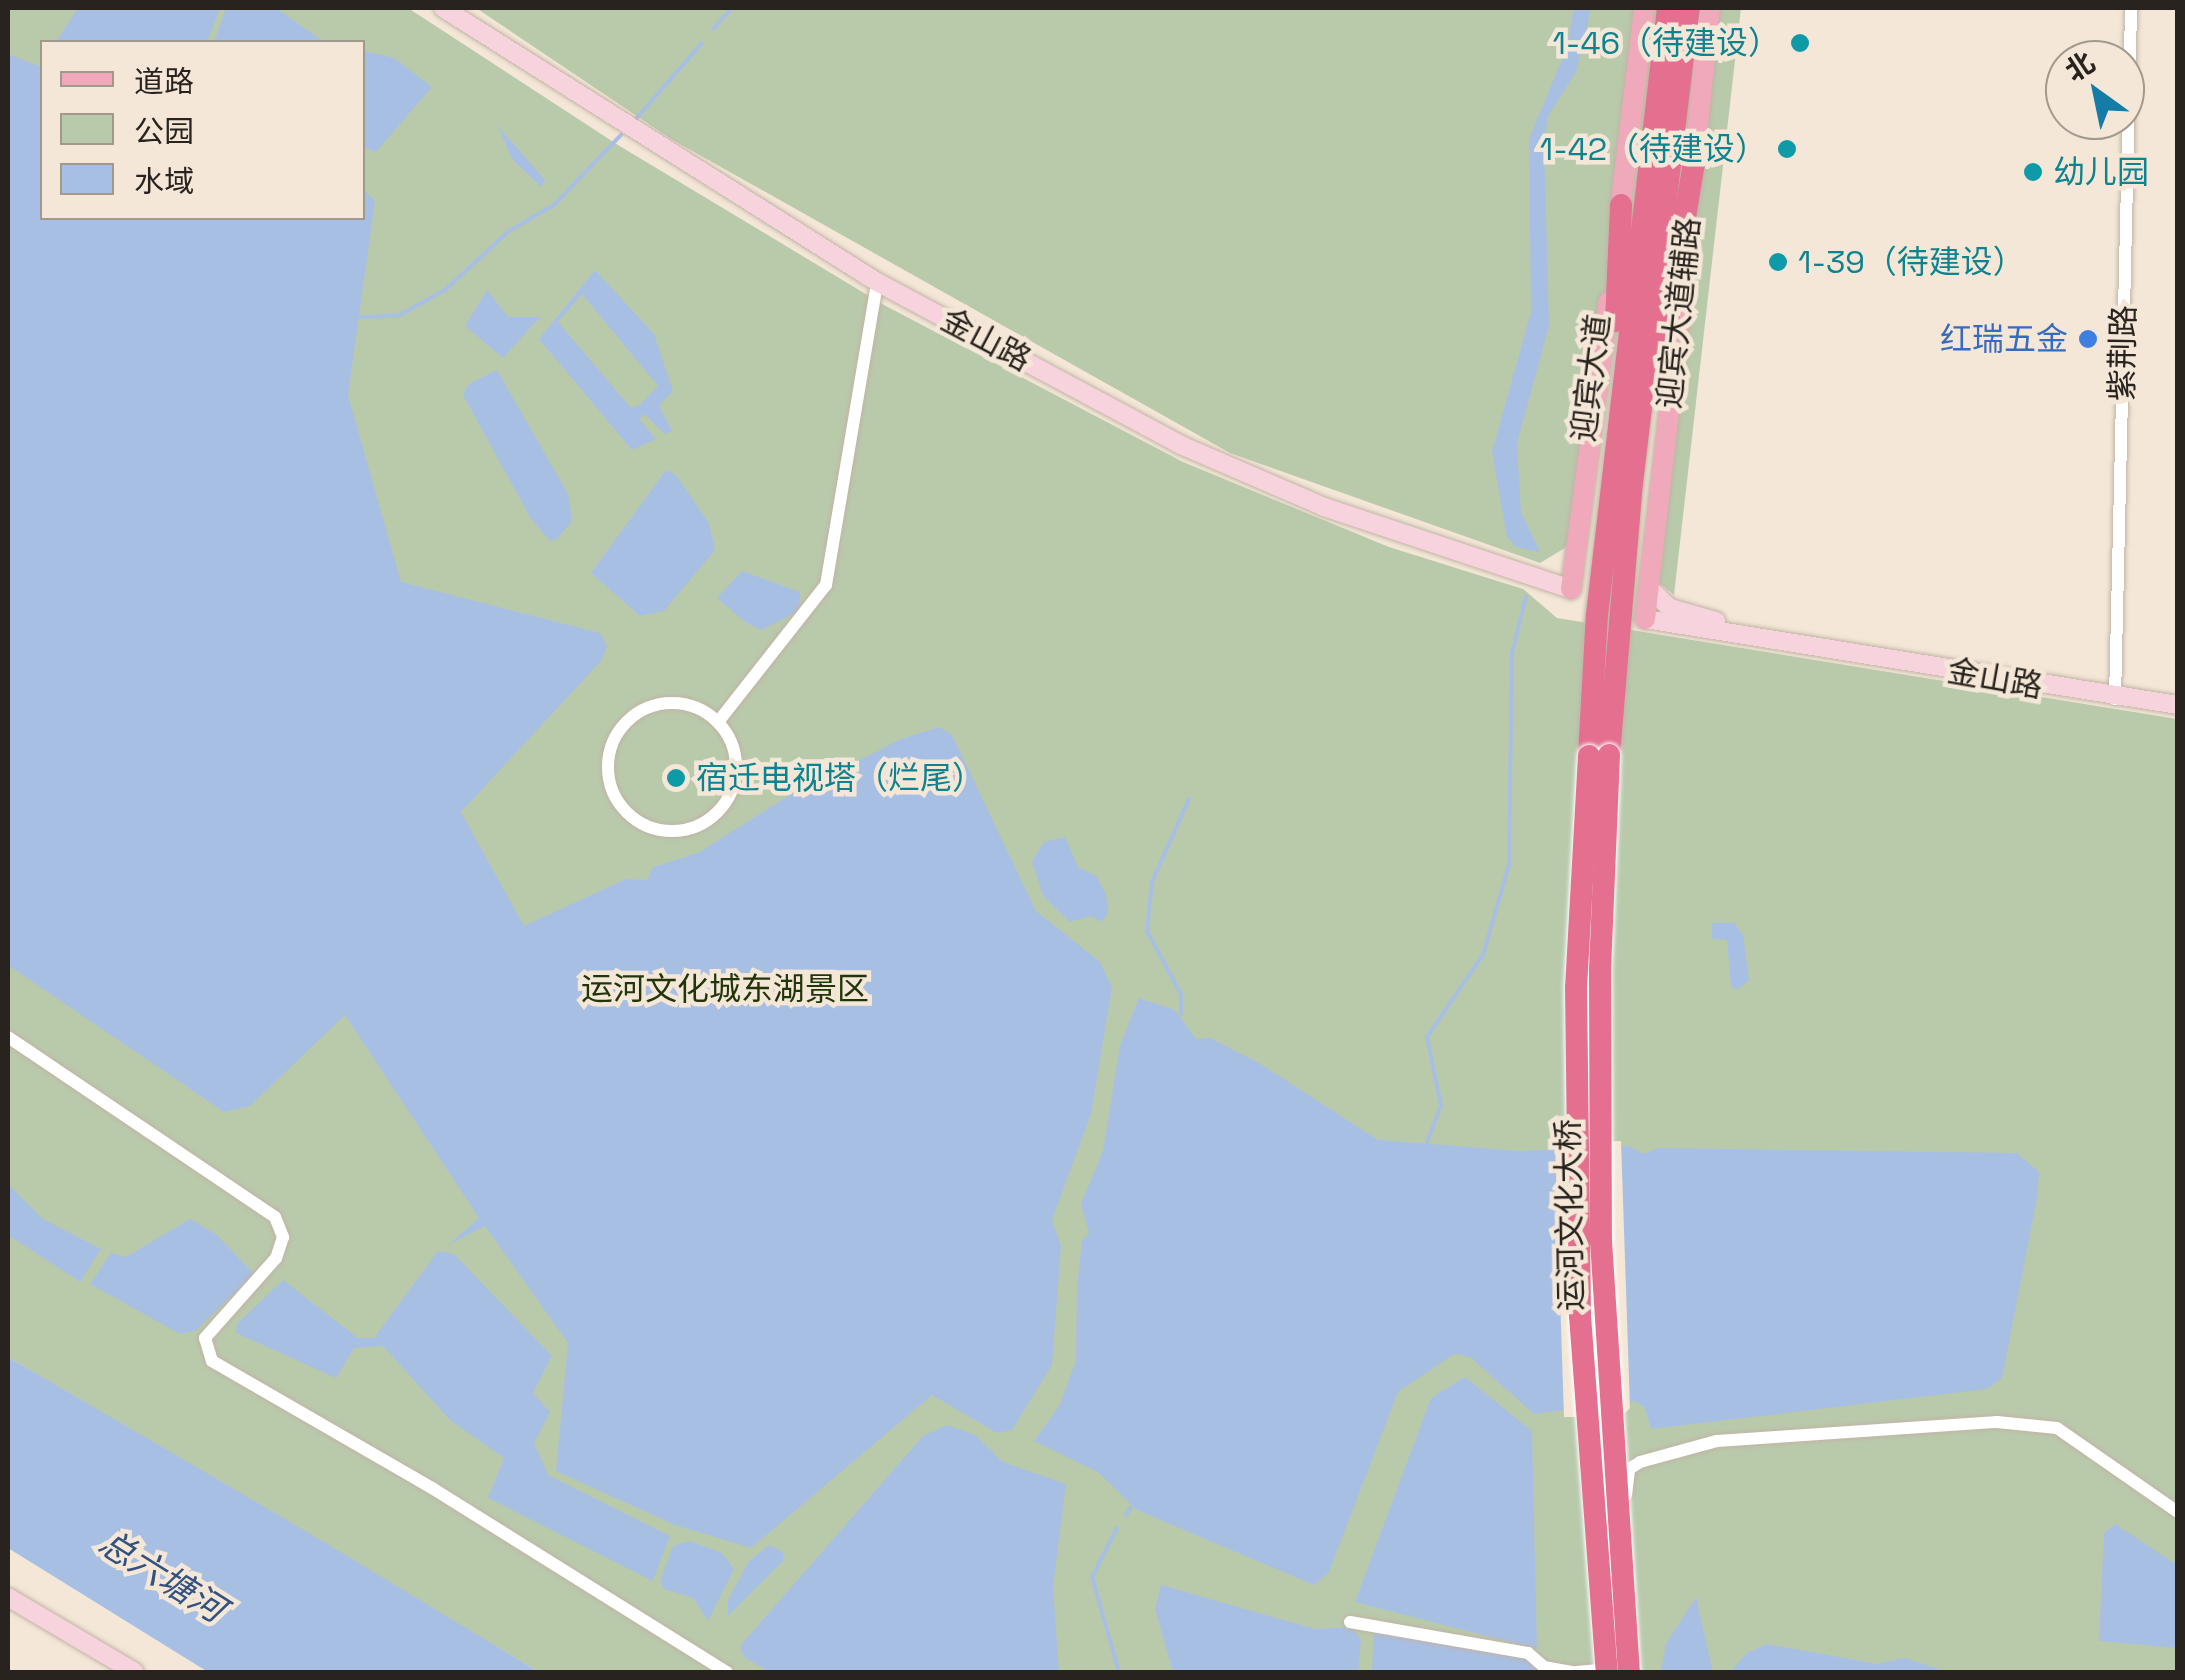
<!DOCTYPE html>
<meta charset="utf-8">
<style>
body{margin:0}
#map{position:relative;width:2185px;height:1680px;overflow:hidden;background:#f4e7d7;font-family:"Space Grotesk","Noto Sans SC",sans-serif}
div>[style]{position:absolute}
.green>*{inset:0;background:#b9caab}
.water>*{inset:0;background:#a8bfe4}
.pier>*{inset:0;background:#f4e7d7}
.stream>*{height:4px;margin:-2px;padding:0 2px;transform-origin:2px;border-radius:2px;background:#a8bfe4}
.roads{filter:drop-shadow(0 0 2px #c1b4a5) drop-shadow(0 0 2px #c1b4a5)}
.street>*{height:12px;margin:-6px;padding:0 6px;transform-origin:6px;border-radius:6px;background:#fff}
.street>.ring{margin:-6px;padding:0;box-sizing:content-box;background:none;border:12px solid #fff;border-radius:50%}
.secondary>*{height:18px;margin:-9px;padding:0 9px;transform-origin:9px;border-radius:9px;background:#f7d4dd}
.primary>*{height:20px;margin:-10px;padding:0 10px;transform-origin:10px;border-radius:10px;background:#efa9bb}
.highway>*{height:22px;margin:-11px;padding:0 11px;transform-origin:11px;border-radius:11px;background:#e46f8e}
.bridges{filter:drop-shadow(0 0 2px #fff) drop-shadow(0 0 2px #fff)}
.highway-bridge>*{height:22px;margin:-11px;padding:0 11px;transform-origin:11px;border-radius:11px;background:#e46f8e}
.dots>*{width:28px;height:28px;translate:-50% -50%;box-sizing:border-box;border:5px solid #f4e7d7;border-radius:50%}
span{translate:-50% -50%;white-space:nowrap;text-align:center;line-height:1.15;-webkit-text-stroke:9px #f4e7d7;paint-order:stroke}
.culture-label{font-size:32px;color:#0d838f}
.right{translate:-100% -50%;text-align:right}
.left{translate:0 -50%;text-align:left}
.street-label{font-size:32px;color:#28231e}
.shop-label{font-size:32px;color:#366cbe}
.park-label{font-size:32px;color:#21350a}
.water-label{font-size:35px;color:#325181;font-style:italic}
.frame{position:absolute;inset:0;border:10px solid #28231e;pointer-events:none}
.legend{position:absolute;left:40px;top:40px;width:325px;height:180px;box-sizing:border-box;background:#f4e7d7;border:2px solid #a2998d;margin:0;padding:12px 18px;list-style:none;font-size:30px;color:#28231e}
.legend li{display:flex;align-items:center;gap:20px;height:50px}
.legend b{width:50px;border:2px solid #a2998d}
.north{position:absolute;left:2045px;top:40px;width:100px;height:100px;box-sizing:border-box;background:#f4e7d7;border:2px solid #a2998d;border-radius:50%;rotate:327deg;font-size:28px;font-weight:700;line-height:40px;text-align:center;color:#28231e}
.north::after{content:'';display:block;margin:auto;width:35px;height:45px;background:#157ca7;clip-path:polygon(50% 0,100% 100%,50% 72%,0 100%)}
</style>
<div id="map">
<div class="green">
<div style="clip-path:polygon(evenodd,8px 8px,408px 8px,618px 145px,884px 305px,1183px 462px,1389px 547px,1523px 589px,1557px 618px,2177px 719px,2177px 1672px,539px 1672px,8px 1357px,8px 8px,42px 42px,362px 42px,362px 218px,42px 218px,42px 42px)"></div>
<div style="clip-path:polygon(476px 8px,1649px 8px,1585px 536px,1540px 563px,1230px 453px,671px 139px)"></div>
<div style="clip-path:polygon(1717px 8px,1741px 8px,1674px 595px,1645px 572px)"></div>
</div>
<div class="water">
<div style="clip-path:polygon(78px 8px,220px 8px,220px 9px,207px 42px,57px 40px)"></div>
<div style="clip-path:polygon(226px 8px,276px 8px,324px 42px,214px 42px)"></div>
<div style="clip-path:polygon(1574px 8px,1590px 8px,1588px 24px,1576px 72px,1548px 116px,1544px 142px,1549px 326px,1517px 443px,1521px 512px,1540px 552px,1516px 547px,1507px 537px,1492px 452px,1531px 312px,1529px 139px,1566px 50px)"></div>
<div style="clip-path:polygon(365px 51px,394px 58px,432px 87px,376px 152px,363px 147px)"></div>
<div style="clip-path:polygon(8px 54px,42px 67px,42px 218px,362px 218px,363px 189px,375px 201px,348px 395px,401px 582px,600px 633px,607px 646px,601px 661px,461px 812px,524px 926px,626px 879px,647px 880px,653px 867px,698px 853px,785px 798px,901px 739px,939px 727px,952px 735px,1036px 911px,1100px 962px,1112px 988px,1091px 1114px,1052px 1220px,1061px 1246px,1052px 1365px,1012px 1430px,997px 1433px,932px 1395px,751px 1548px,675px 1525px,556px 1471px,568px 1343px,485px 1226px,448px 1245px,479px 1218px,345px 1015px,250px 1106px,224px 1112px,8px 965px)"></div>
<div style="clip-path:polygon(497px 125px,545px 180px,541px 187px,512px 159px)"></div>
<div style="clip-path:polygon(evenodd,595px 270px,654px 334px,673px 391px,659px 405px,672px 431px,664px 434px,645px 414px,639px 419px,656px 439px,632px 450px,539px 339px,595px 270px,582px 294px,658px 386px,640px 405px,631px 408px,558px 322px,582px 294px)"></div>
<div style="clip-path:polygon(487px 290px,508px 317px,540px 317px,503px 358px,465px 326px)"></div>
<div style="clip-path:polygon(497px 370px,568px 494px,572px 521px,557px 539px,550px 541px,531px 519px,463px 395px,469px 384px)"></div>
<div style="clip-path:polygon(666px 470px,676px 475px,709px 523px,715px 550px,664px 611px,640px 616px,591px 573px)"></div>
<div style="clip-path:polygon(742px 571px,800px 592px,799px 611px,761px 630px,745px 622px,717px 598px)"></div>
<div style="clip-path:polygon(1065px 837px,1078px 867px,1096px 876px,1106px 894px,1108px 912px,1102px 922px,1091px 916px,1070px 922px,1043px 896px,1032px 861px,1044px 842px)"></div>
<div style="clip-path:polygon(1712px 923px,1734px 923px,1743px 935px,1749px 980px,1737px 990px,1731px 986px,1727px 940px,1712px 939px)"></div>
<div style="clip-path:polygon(1139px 998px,1175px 1010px,1196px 1039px,1210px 1038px,1259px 1063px,1378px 1140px,1520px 1151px,1628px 1146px,1644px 1154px,1658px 1148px,2017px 1153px,2039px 1172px,2037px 1198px,2002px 1378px,1987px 1389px,1651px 1429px,1645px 1408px,1635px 1401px,1534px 1414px,1470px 1357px,1454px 1354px,1398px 1392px,1329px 1572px,1314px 1585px,1137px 1510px,1098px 1472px,1034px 1441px,1059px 1406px,1076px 1361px,1077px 1287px,1082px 1241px,1089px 1233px,1081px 1204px,1103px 1151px,1120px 1045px)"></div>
<div style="clip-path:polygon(8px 1184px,43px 1219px,101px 1249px,80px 1282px,8px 1235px)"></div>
<div style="clip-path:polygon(190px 1219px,217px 1235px,254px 1274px,195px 1331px,180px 1334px,90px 1284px,111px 1253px,126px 1257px)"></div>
<div style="clip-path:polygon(438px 1251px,454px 1254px,552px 1356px,533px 1393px,550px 1412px,534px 1443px,548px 1475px,670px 1536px,653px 1581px,488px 1498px,504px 1458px,450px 1420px,383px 1346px,354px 1348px,336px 1378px,236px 1333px,237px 1324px,283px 1280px,358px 1338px,374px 1338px)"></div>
<div style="clip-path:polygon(8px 1357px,309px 1533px,539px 1672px,208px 1672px,8px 1548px)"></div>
<div style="clip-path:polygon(1465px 1377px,1532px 1431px,1537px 1649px,1355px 1602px,1431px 1398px)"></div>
<div style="clip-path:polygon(947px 1425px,975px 1435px,1003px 1462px,1066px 1484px,1053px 1587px,1059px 1672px,769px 1672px,743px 1656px,740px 1646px,923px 1436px)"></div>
<div style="clip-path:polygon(2115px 1524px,2177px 1565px,2177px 1648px,2099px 1641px,2104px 1533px)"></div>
<div style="clip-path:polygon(690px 1541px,722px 1553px,734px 1569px,708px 1621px,693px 1598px,664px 1589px,660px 1581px,673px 1546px)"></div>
<div style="clip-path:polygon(769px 1545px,783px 1552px,783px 1561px,728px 1616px,728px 1600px,749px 1561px)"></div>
<div style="clip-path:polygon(1161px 1585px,1315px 1629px,1351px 1627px,1361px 1640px,1358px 1672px,1173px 1672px,1155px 1609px)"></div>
<div style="clip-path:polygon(1696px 1597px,1713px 1672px,1661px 1672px,1666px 1644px)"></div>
<div style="clip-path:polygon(1374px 1626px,1536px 1661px,1540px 1672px,1372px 1672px)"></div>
<div style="clip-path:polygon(1767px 1644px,1877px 1664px,1905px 1658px,1947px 1672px,1730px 1672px,1747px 1653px)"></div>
</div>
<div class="pier">
<div style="clip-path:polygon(1621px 1141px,1630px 1408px,1621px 1417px,1564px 1417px,1555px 1143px)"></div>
</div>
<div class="stream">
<div style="left:713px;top:29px;width:28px;rotate:-48deg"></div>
<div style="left:634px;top:121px;width:103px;rotate:-48.9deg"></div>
<div style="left:360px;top:317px;width:38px;rotate:-2deg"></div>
<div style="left:398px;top:316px;width:54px;rotate:-29deg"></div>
<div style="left:445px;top:290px;width:87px;rotate:-42.7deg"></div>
<div style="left:509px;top:231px;width:52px;rotate:-30deg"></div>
<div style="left:554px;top:205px;width:97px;rotate:-46.3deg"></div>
<div style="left:1181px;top:1014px;width:20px;rotate:-90deg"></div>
<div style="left:1181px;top:994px;width:72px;rotate:-118.4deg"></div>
<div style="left:1147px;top:931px;width:49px;rotate:-84.2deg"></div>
<div style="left:1152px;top:882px;width:91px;rotate:-66deg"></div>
<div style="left:1427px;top:1142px;width:40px;rotate:-69deg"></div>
<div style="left:1441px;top:1105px;width:69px;rotate:-101.6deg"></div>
<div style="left:1427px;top:1037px;width:99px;rotate:-55.7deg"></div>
<div style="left:1483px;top:955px;width:94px;rotate:-73.9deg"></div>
<div style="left:1509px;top:865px;width:212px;rotate:-89.2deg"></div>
<div style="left:1512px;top:653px;width:58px;rotate:-76deg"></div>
<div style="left:1126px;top:1515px;width:9px;rotate:-58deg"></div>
<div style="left:1117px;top:1528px;width:55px;rotate:117deg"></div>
<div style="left:1092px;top:1577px;width:99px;rotate:74.1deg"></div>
</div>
<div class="roads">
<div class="street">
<div style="left:2115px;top:699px;width:691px;rotate:-88.67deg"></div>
<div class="ring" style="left:608px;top:703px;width:116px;height:116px"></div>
<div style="left:718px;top:722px;width:174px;rotate:-51.8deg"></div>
<div style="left:826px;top:585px;width:307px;rotate:-80.4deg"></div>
<div style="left:8px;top:1037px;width:322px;rotate:34deg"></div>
<div style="left:275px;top:1217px;width:22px;rotate:68deg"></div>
<div style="left:283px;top:1237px;width:22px;rotate:108deg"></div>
<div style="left:276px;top:1258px;width:107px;rotate:131.6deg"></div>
<div style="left:205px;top:1338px;width:24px;rotate:73deg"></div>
<div style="left:212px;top:1361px;width:254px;rotate:30deg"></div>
<div style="left:432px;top:1488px;width:348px;rotate:32deg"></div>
<div style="left:1626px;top:1495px;width:26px;rotate:-83deg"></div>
<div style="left:1629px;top:1469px;width:13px;rotate:-32deg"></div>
<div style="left:1640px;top:1462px;width:80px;rotate:-15.3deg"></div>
<div style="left:1717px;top:1441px;width:281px;rotate:-3.9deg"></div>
<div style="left:1997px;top:1422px;width:60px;rotate:5.7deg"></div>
<div style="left:2057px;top:1428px;width:147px;rotate:34.8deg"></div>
<div style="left:1350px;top:1622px;width:181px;rotate:9.9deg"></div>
<div style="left:1528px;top:1653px;width:21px;rotate:41deg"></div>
<div style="left:1544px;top:1667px;width:28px;rotate:10deg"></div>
<div style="left:1576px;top:1672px;width:36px;rotate:-5deg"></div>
</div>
<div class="secondary">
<div style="left:443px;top:8px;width:513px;rotate:32.27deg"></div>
<div style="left:877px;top:282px;width:345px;rotate:28.2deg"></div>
<div style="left:1181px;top:445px;width:156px;rotate:23.4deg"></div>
<div style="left:1324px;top:507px;width:260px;rotate:18.4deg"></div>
<div style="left:1649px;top:588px;width:29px;rotate:44deg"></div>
<div style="left:1670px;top:608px;width:48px;rotate:15.8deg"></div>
<div style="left:1645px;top:619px;width:540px;rotate:9.17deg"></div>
<div style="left:8px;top:1597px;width:147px;rotate:30.6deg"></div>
</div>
<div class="primary">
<div style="left:1693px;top:174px;width:167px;rotate:-84.2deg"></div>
<div style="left:1619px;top:219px;width:212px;rotate:-83.2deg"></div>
<div style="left:1571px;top:589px;width:290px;rotate:-82.5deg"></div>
<div style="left:1645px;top:619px;width:328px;rotate:-83.4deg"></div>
</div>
<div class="highway">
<div style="left:1616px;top:321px;width:116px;rotate:-87.5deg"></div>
<div style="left:1662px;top:356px;width:197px;rotate:-80.6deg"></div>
<div style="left:1609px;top:755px;width:273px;rotate:-85.2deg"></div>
<div style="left:1632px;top:483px;width:478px;rotate:-83.2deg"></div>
<div style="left:1589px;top:756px;width:141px;rotate:-86.8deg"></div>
<div style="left:1597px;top:615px;width:611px;rotate:-83.33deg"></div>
</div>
</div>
<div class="bridges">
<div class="highway-bridge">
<div style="left:1609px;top:755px;width:217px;rotate:92.4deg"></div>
<div style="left:1600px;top:972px;width:269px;rotate:89.8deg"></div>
<div style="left:1601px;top:1241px;width:432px;rotate:86.3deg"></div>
<div style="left:1589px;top:756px;width:231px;rotate:93.2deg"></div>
<div style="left:1576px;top:987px;width:329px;rotate:89.3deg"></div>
<div style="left:1580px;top:1316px;width:357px;rotate:85.7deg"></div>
</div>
</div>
<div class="dots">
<div style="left:1800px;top:43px;background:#0f9aa8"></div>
<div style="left:1787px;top:149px;background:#0f9aa8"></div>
<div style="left:2033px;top:172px;background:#0f9aa8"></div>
<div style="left:1778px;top:262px;background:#0f9aa8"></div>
<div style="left:2088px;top:339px;background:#3f7fe0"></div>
<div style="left:676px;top:778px;background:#0f9aa8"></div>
</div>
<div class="culture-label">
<span class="right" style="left:1780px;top:43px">1-46（待建设）</span>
<span class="right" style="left:1767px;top:149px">1-42（待建设）</span>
<span class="left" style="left:2053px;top:172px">幼儿园</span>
<span class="left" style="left:1798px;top:262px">1-39（待建设）</span>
<span class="left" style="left:696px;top:778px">宿迁电视塔（烂尾）</span>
</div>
<div class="street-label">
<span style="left:1679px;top:313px;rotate:-84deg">迎宾大道辅路</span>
<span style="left:986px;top:340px;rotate:28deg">金山路</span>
<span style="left:2123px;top:353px;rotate:-89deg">紫荆路</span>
<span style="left:1591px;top:378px;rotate:-83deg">迎宾大道</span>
<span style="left:1995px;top:679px;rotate:10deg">金山路</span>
<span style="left:1570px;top:1215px;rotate:-91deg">运河文化大桥</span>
</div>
<div class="shop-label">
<span class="right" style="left:2068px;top:339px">红瑞五金</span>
</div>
<div class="park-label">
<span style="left:725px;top:989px">运河文化城东湖景区</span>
</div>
<div class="water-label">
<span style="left:162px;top:1576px;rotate:32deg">总六塘河</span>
</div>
<div class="frame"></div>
<ul class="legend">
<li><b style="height:12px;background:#efa9bb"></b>道路</li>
<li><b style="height:28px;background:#b9caab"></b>公园</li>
<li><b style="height:28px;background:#a8bfe4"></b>水域</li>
</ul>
<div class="north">北</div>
</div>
